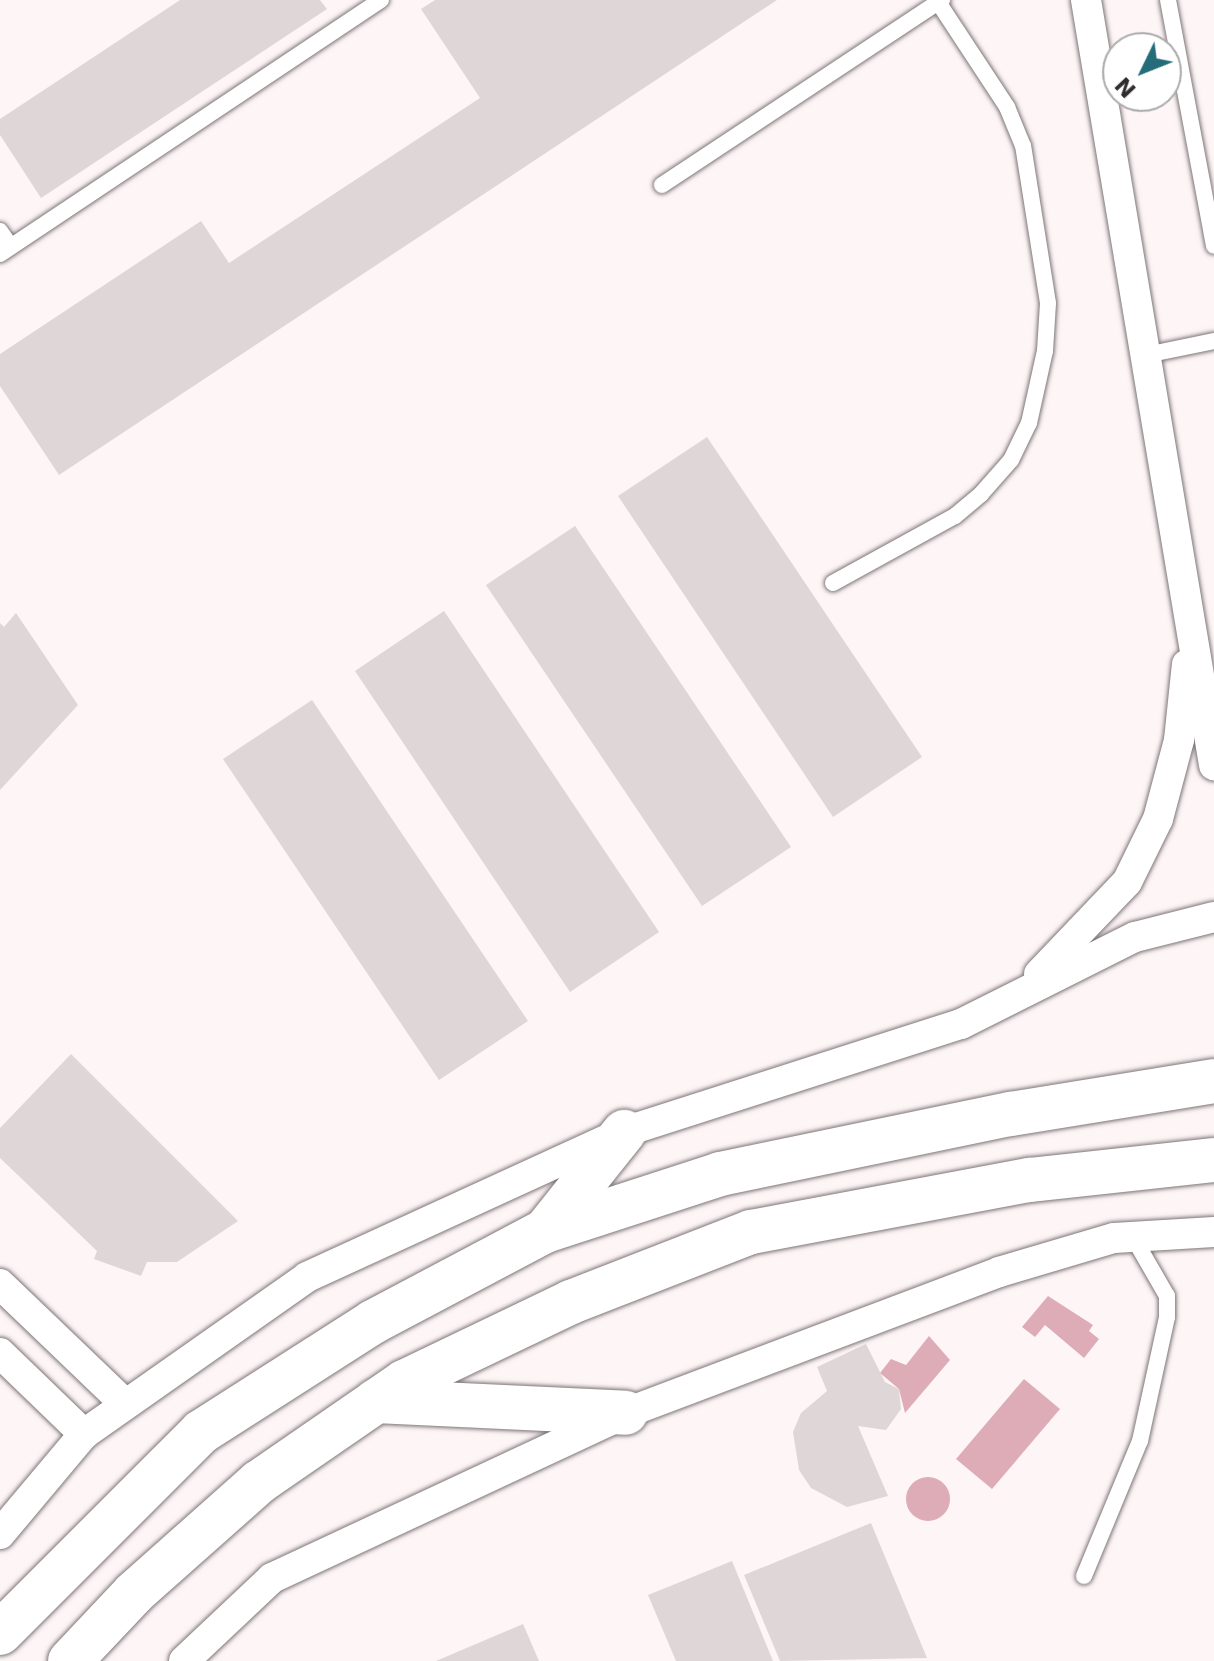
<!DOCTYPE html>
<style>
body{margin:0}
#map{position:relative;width:1214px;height:1661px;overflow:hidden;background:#fef5f7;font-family:"DejaVu Sans",sans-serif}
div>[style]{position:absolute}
.water>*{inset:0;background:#deacb6}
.round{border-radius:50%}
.building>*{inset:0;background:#dfd6d7}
.roads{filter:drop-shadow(0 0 2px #7d7577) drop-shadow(0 0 2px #7d7577)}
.lane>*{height:16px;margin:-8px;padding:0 8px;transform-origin:8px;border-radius:8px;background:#fff}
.street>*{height:30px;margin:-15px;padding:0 15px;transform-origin:15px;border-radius:15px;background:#fff}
.primary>*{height:44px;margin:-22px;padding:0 22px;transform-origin:22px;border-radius:22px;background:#fff}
span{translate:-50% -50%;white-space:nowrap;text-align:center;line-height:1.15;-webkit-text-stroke:6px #fff;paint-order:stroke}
.north{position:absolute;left:1102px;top:32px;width:80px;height:80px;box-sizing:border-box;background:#fff;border:2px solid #acabab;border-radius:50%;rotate:227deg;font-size:22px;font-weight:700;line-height:32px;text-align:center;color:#302d2e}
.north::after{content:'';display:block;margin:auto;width:28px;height:36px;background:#256b7a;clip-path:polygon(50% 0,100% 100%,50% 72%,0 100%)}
</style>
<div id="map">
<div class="water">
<div style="clip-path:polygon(1048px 1296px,1093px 1325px,1089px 1331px,1099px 1339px,1084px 1358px,1045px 1325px,1035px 1337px,1022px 1327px)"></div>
<div style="clip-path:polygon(929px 1336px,950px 1360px,905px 1413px,899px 1389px,880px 1373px,891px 1359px,906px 1365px)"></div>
<div style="clip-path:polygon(1024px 1379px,1060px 1409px,992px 1489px,956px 1459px)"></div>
<div class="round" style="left:906px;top:1477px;width:44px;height:44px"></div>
</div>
<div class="building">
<div style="clip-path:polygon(180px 0,320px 0,327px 9px,41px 198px,0 135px,0 119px)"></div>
<div style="clip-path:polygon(435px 0,777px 0,59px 475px,0 386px,0 354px,201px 221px,229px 263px,480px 98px,421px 9px)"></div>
<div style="clip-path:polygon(707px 437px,922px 757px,833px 817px,618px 496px)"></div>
<div style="clip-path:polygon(575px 526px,791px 847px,702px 906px,486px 585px)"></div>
<div style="clip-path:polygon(444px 611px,659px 932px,570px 992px,355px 671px)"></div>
<div style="clip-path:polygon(16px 613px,78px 705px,0 790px,0 623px,4px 627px)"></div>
<div style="clip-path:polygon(312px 700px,528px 1021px,439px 1080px,223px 759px)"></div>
<div style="clip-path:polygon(71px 1054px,238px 1221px,177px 1262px,147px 1262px,141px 1276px,94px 1259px,97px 1251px,0 1158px,0 1128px)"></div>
<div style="clip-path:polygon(866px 1344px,885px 1382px,899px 1389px,901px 1409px,886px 1430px,858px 1426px,888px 1496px,847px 1507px,811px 1488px,799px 1470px,793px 1432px,801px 1413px,827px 1391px,817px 1367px)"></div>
<div style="clip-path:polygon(871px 1523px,927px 1658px,780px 1661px,744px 1575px)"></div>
<div style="clip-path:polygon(732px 1561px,773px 1661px,676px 1661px,648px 1595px)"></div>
<div style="clip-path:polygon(523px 1624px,539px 1661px,436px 1661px)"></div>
</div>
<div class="roads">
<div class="lane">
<div style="left:1168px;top:0;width:250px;rotate:79.4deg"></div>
<div style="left:662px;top:185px;width:336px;rotate:-33.5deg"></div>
<div style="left:0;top:231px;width:19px;rotate:55deg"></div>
<div style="left:0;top:254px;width:458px;rotate:-33.7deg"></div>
<div style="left:1146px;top:355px;width:69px;rotate:-11.6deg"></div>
<div style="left:833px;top:583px;width:139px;rotate:-28.8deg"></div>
<div style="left:955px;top:516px;width:34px;rotate:-40deg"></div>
<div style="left:981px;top:494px;width:45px;rotate:-48.6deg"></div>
<div style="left:1011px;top:460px;width:41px;rotate:-64.1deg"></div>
<div style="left:1029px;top:423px;width:74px;rotate:-77.5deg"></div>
<div style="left:1045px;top:351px;width:48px;rotate:-86.4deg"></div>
<div style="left:1048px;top:303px;width:159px;rotate:-99deg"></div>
<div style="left:1023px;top:146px;width:42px;rotate:-112.3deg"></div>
<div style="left:1007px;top:107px;width:122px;rotate:-123.3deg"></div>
<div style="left:1084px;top:1576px;width:146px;rotate:-67.5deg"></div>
<div style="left:1140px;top:1441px;width:127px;rotate:-77.7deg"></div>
<div style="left:1167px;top:1317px;width:21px;rotate:-90deg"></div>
<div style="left:1167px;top:1296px;width:68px;rotate:-120deg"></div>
</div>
<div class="street">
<div style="left:1086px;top:0;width:776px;rotate:80.5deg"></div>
<div style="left:1039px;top:974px;width:127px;rotate:-46.3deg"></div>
<div style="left:1127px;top:882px;width:70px;rotate:-63.8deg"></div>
<div style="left:1158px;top:819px;width:82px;rotate:-75.1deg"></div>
<div style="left:1179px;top:740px;width:76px;rotate:-84deg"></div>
<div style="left:0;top:1284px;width:170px;rotate:43.8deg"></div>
<div style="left:0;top:1353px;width:117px;rotate:44deg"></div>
<div style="left:0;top:1534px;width:131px;rotate:-50deg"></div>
<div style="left:84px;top:1434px;width:273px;rotate:-35.1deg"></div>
<div style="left:307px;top:1277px;width:349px;rotate:-24.6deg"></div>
<div style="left:624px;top:1132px;width:354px;rotate:-17.8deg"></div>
<div style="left:961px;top:1024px;width:195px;rotate:-26.6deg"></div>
<div style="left:1135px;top:937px;width:81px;rotate:-14.2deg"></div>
<div style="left:184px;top:1661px;width:121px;rotate:-43.3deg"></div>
<div style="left:272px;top:1578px;width:391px;rotate:-25deg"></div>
<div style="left:626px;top:1413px;width:399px;rotate:-20.7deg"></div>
<div style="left:999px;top:1272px;width:120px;rotate:-16.5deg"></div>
<div style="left:1114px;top:1238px;width:100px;rotate:-3.4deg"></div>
</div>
<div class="primary">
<div style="left:545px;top:1231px;width:127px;rotate:-51.4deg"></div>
<div style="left:376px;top:1401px;width:250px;rotate:2.7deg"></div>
<div style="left:0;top:1633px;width:284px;rotate:-45deg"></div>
<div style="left:201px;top:1432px;width:204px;rotate:-32.6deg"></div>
<div style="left:373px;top:1322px;width:195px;rotate:-27.9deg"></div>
<div style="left:545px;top:1231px;width:184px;rotate:-18deg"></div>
<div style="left:720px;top:1174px;width:297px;rotate:-11.7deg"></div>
<div style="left:1011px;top:1114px;width:206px;rotate:-9.2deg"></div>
<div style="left:70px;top:1661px;width:93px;rotate:-46.7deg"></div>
<div style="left:134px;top:1593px;width:167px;rotate:-41.6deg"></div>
<div style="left:259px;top:1482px;width:176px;rotate:-34.6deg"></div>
<div style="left:404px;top:1382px;width:185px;rotate:-25.6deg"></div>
<div style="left:571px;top:1302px;width:193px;rotate:-21.3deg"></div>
<div style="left:751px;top:1232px;width:284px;rotate:-10.6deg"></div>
<div style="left:1030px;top:1180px;width:185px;rotate:-6.2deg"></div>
</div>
</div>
<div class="north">N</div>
</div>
